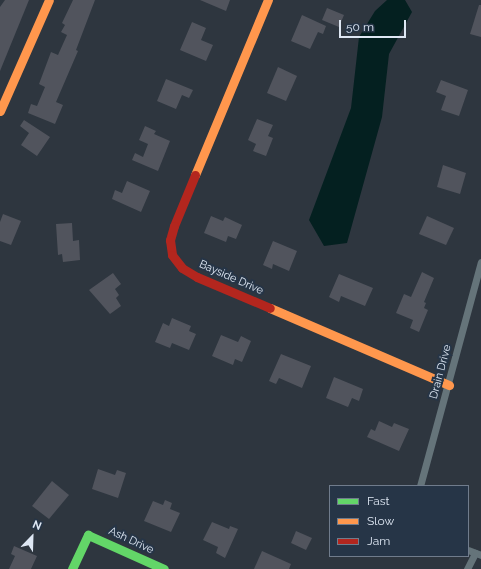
<!DOCTYPE html>
<style>
body{margin:0}
#map{position:relative;width:481px;height:569px;overflow:hidden;background:#2e363f;font-family:Raleway,sans-serif}
div>[style]{position:absolute}
.water>*{inset:0;background:#042020}
.building>*{inset:0;background:#51545d}
.street>*{height:7px;margin:-3.5px;padding:0 3.5px;transform-origin:3.5px;border-radius:3.5px;background:#65747a}
.fast>*{height:9px;margin:-4.5px;padding:0 4.5px;transform-origin:4.5px;border-radius:4.5px;background:#63d668}
.slow>*{height:9px;margin:-4.5px;padding:0 4.5px;transform-origin:4.5px;border-radius:4.5px;background:#ff974d}
.jam>*{height:9px;margin:-4.5px;padding:0 4.5px;transform-origin:4.5px;border-radius:4.5px;background:#b3261e}
span{translate:-50% -50%;white-space:nowrap;text-align:center;line-height:1.15;-webkit-text-stroke:4px #263547;paint-order:stroke}
.street-label{font-size:11px;color:#dee7f3}
.legend{position:absolute;left:329px;top:485px;width:140px;height:72px;box-sizing:border-box;background:#263547;border:1px solid #707c8c;margin:0;padding:5px 7px;list-style:none;font-size:12px;color:#dee7f3}
.legend li{display:flex;align-items:center;gap:8px;height:20px}
.legend b{width:20px;border:1px solid #707c8c}
.north{position:absolute;left:12px;top:517px;width:40px;height:40px;-webkit-text-stroke:3px #263547;paint-order:stroke;rotate:23deg;font-size:11px;font-weight:700;line-height:16px;text-align:center;color:#dee7f3}
.north::after{content:'';display:block;margin:auto;width:14px;height:18px;background:#dee7f3;clip-path:polygon(50% 0,100% 100%,50% 72%,0 100%)}
.scale{position:absolute;left:339px;top:20px;width:67px;height:18px;box-sizing:border-box;border:2px solid #dee7f3;border-top:0;padding-left:5px;font-size:12px;line-height:14px;white-space:nowrap;color:#dee7f3;-webkit-text-stroke:3px #263547;paint-order:stroke}
</style>
<div id="map">
<div class="water">
<div style="clip-path:polygon(387px 0,405px 0,412px 12px,389px 54px,382px 117px,347px 243px,324px 246px,309px 220px,351px 108px,359px 37px,375px 11px)"></div>
</div>
<div class="building">
<div style="clip-path:polygon(5px 0,29px 0,0 71px,0 7px)"></div>
<div style="clip-path:polygon(73px 0,95px 0,76px 50px,78px 51px,56px 102px,63px 105px,55px 124px,28px 113px,31px 104px,37px 106px,45px 87px,39px 84px,51px 52px,58px 55px,67px 35px,61px 32px,65px 25px,62px 23px)"></div>
<div style="clip-path:polygon(200px 0,230px 0,226px 11px)"></div>
<div style="clip-path:polygon(479px 5px,481px 5px,481px 37px,470px 34px)"></div>
<div style="clip-path:polygon(327px 8px,344px 15px,339px 27px,322px 20px)"></div>
<div style="clip-path:polygon(302px 15px,326px 26px,323px 34px,318px 32px,310px 49px,291px 41px)"></div>
<div style="clip-path:polygon(192px 22px,206px 28px,201px 40px,213px 45px,206px 61px,180px 50px)"></div>
<div style="clip-path:polygon(278px 67px,297px 76px,286px 101px,267px 93px)"></div>
<div style="clip-path:polygon(166px 79px,193px 90px,189px 98px,182px 95px,176px 109px,157px 101px)"></div>
<div style="clip-path:polygon(441px 80px,468px 90px,459px 116px,441px 110px,446px 96px,436px 92px)"></div>
<div style="clip-path:polygon(257px 119px,273px 125px,268px 136px,273px 138px,266px 156px,253px 151px,256px 144px,248px 140px)"></div>
<div style="clip-path:polygon(24px 120px,50px 137px,37px 156px,21px 145px,29px 133px,20px 126px)"></div>
<div style="clip-path:polygon(145px 126px,156px 131px,154px 134px,170px 141px,158px 171px,132px 160px,135px 153px,143px 157px,148px 144px,139px 140px)"></div>
<div style="clip-path:polygon(443px 165px,466px 173px,460px 194px,437px 187px)"></div>
<div style="clip-path:polygon(127px 181px,150px 191px,141px 212px,112px 199px,115px 190px,122px 193px)"></div>
<div style="clip-path:polygon(3px 214px,21px 221px,11px 245px,0 241px,0 222px)"></div>
<div style="clip-path:polygon(211px 216px,223px 221px,225px 217px,242px 225px,236px 239px,228px 236px,226px 242px,204px 233px)"></div>
<div style="clip-path:polygon(427px 216px,454px 228px,446px 245px,419px 234px)"></div>
<div style="clip-path:polygon(72px 223px,73px 241px,79px 240px,80px 260px,63px 262px,62px 254px,58px 255px,56px 224px)"></div>
<div style="clip-path:polygon(273px 241px,297px 251px,289px 271px,273px 264px,272px 269px,263px 265px)"></div>
<div style="clip-path:polygon(422px 272px,434px 278px,424px 302px,426px 303px,424px 308px,428px 310px,419px 332px,410px 328px,413px 320px,396px 313px,404px 294px,411px 297px)"></div>
<div style="clip-path:polygon(113px 273px,121px 284px,115px 289px,119px 295px,116px 298px,121px 306px,110px 314px,89px 290px)"></div>
<div style="clip-path:polygon(339px 274px,373px 288px,365px 306px,341px 296px,339px 302px,329px 297px)"></div>
<div style="clip-path:polygon(172px 318px,191px 326px,189px 331px,196px 334px,189px 350px,172px 343px,170px 348px,155px 342px,163px 323px,169px 326px)"></div>
<div style="clip-path:polygon(221px 335px,238px 342px,241px 336px,251px 341px,242px 362px,235px 359px,233px 365px,212px 356px)"></div>
<div style="clip-path:polygon(281px 354px,311px 366px,302px 388px,279px 378px,276px 384px,269px 381px)"></div>
<div style="clip-path:polygon(334px 377px,363px 389px,359px 401px,352px 398px,348px 407px,326px 398px)"></div>
<div style="clip-path:polygon(379px 421px,392px 427px,394px 423px,409px 429px,399px 451px,367px 437px,371px 429px,375px 431px)"></div>
<div style="clip-path:polygon(98px 469px,115px 475px,117px 470px,126px 473px,118px 498px,92px 489px)"></div>
<div style="clip-path:polygon(52px 481px,69px 495px,49px 519px,32px 506px)"></div>
<div style="clip-path:polygon(165px 500px,172px 503px,170px 509px,180px 513px,171px 532px,144px 521px,153px 501px,163px 505px)"></div>
<div style="clip-path:polygon(212px 522px,229px 529px,230px 526px,238px 529px,225px 558px,216px 553px,218px 547px,203px 540px)"></div>
<div style="clip-path:polygon(296px 531px,312px 538px,306px 550px,291px 543px)"></div>
<div style="clip-path:polygon(14px 546px,37px 556px,31px 569px,9px 569px,15px 556px,11px 554px)"></div>
<div style="clip-path:polygon(262px 551px,291px 564px,289px 569px,254px 569px)"></div>
</div>
<div class="street">
<div style="left:420px;top:486px;width:232px;rotate:-74.8deg"></div>
<div style="left:468px;top:550px;width:14px;rotate:21deg"></div>
<div style="left:467px;top:569px;width:18px;rotate:-63deg"></div>
</div>
<div class="fast">
<div style="left:72px;top:569px;width:38px;rotate:-65deg"></div>
<div style="left:88px;top:535px;width:83px;rotate:24.1deg"></div>
</div>
<div class="slow">
<div style="left:0;top:111px;width:121px;rotate:-66.2deg"></div>
<div style="left:195px;top:175px;width:190px;rotate:-67.4deg"></div>
<div style="left:270px;top:308px;width:195px;rotate:23.3deg"></div>
</div>
<div class="jam">
<div style="left:195px;top:175px;width:55px;rotate:112.4deg"></div>
<div style="left:174px;top:226px;width:15px;rotate:106deg"></div>
<div style="left:170px;top:240px;width:15px;rotate:82deg"></div>
<div style="left:172px;top:255px;width:16px;rotate:52deg"></div>
<div style="left:182px;top:268px;width:17px;rotate:31deg"></div>
<div style="left:197px;top:277px;width:79px;rotate:23deg"></div>
</div>
<div class="street-label">
<span style="left:231px;top:278px;rotate:24deg">Bayside Drive</span>
<span style="left:441px;top:372px;rotate:-75deg">Drain Drive</span>
<span style="left:131px;top:541px;rotate:25deg">Ash Drive</span>
</div>
<ul class="legend">
<li><b style="height:5px;background:#63d668"></b>Fast</li>
<li><b style="height:5px;background:#ff974d"></b>Slow</li>
<li><b style="height:5px;background:#b3261e"></b>Jam</li>
</ul>
<div class="north">N</div>
<div class="scale">50 m</div>
</div>
